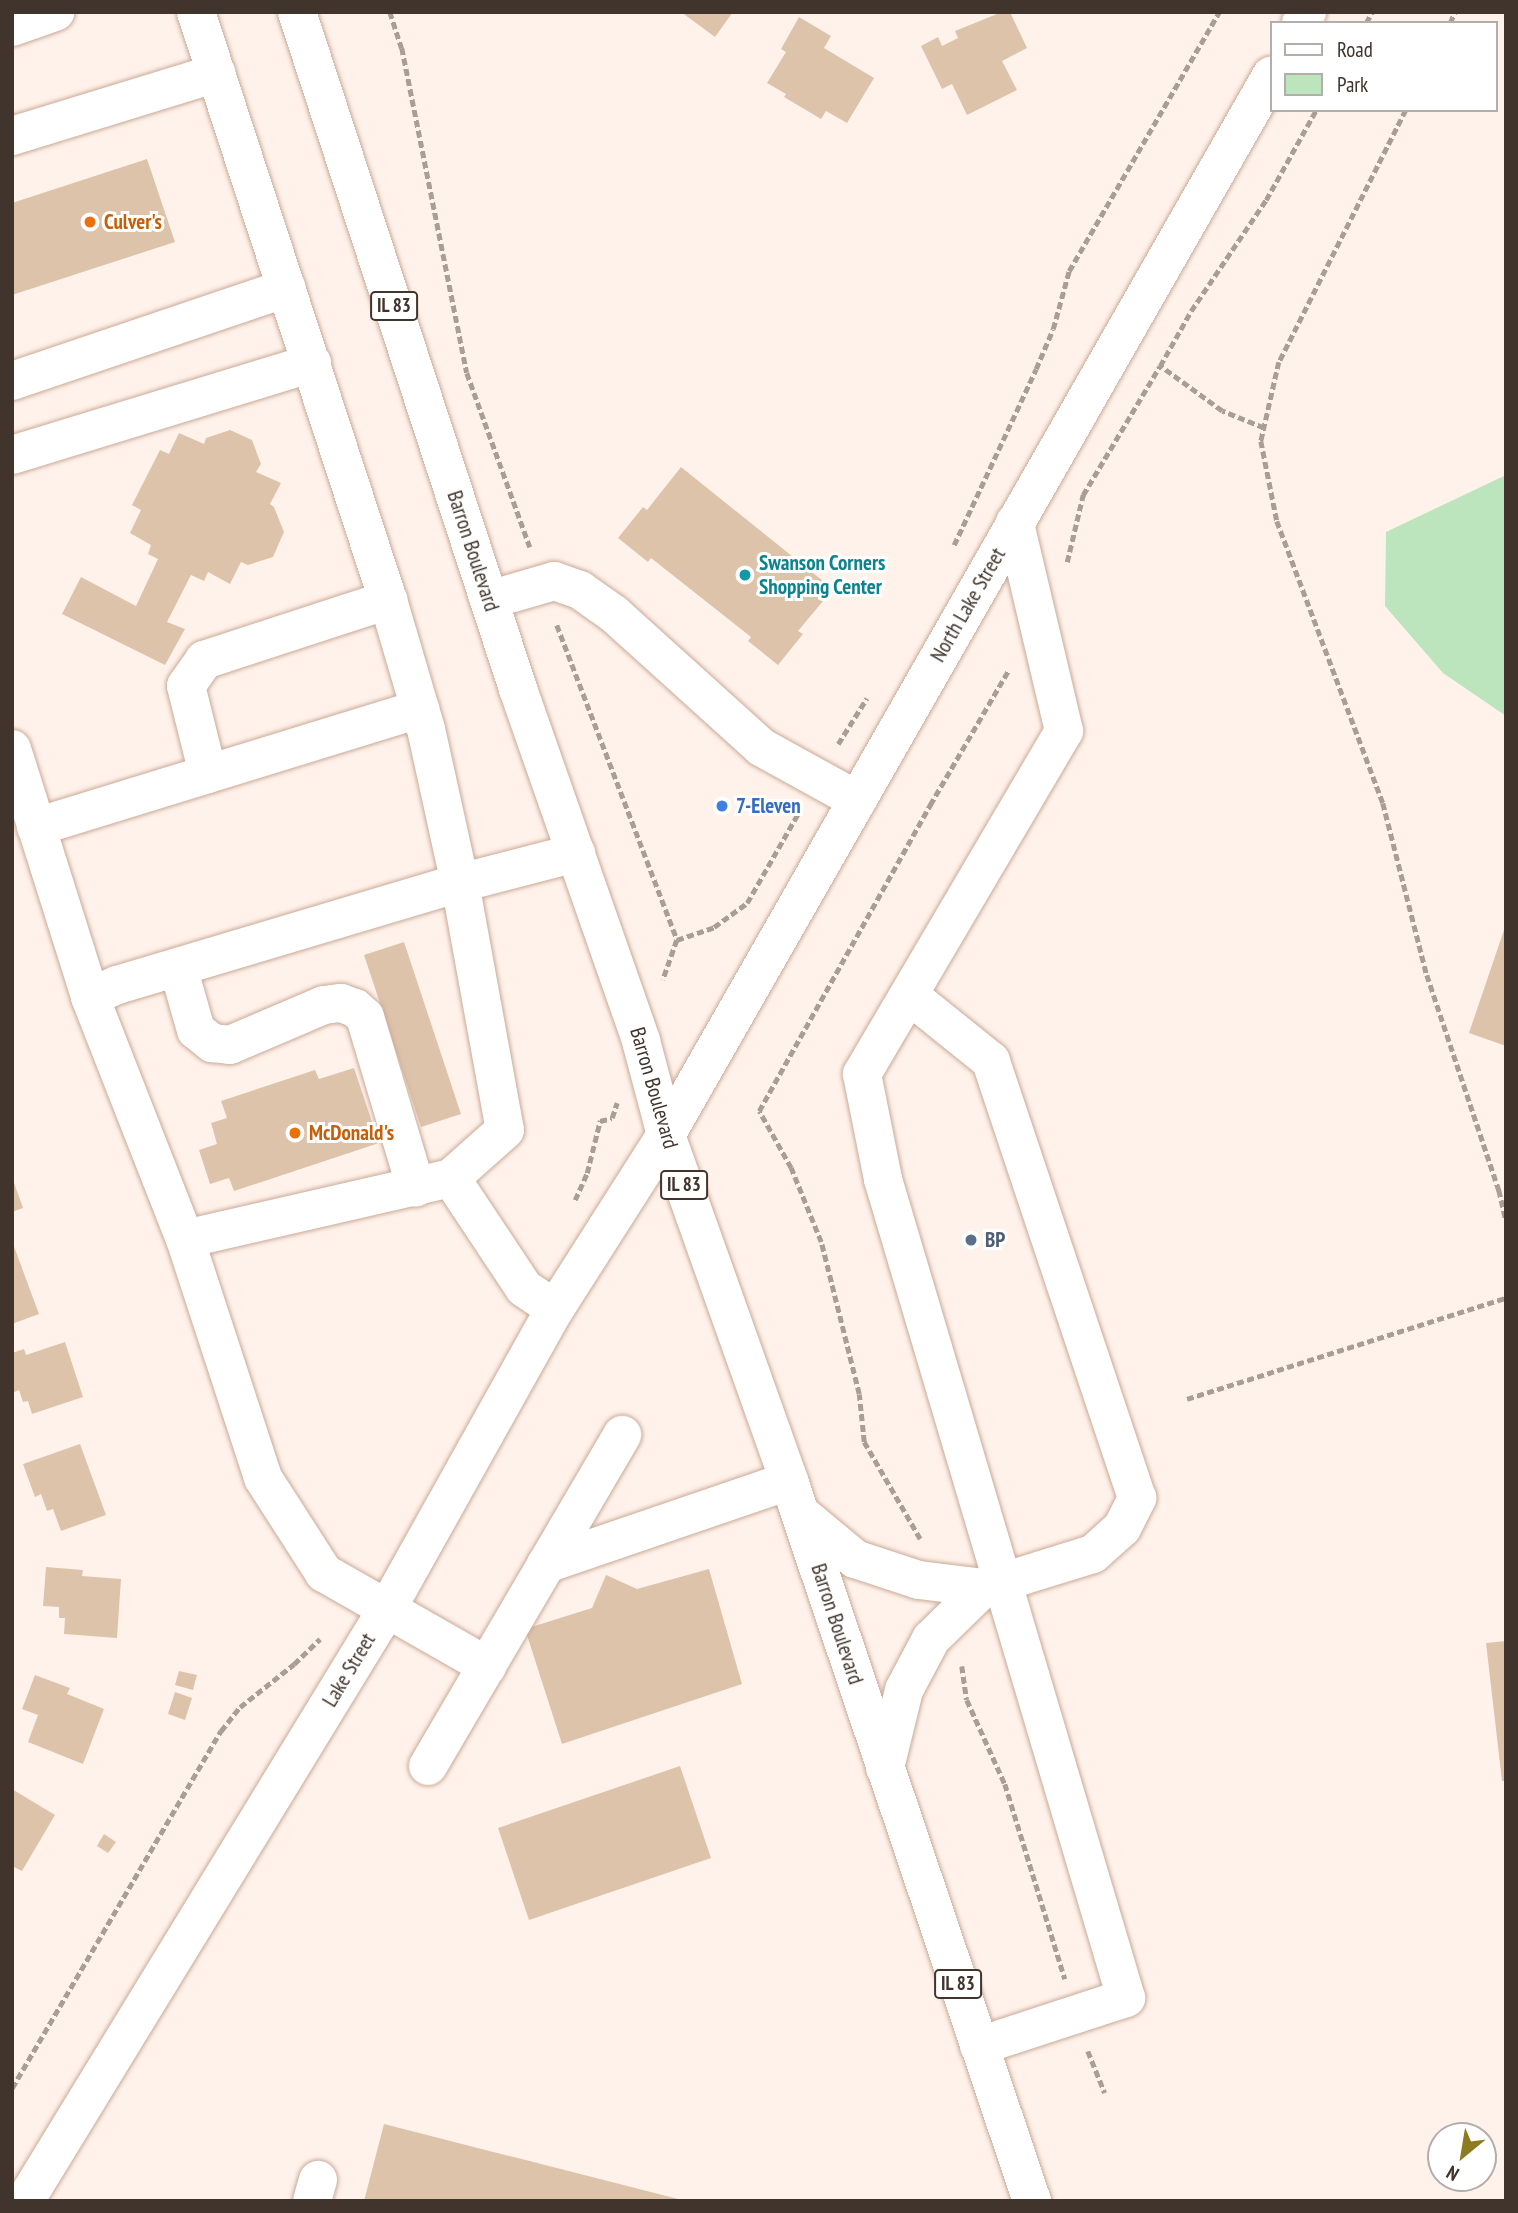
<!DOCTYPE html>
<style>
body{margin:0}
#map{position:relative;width:1518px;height:2213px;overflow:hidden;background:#fff2ea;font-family:"PT Sans Narrow",sans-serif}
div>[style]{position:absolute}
.green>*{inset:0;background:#bce4bd}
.building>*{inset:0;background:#dec3ab}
.path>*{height:4.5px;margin-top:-2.25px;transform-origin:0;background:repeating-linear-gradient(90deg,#aa9d95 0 7px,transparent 0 10.5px)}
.roads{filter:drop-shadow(0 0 2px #c9aa98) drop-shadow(0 0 2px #c9aa98)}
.minor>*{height:38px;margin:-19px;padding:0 19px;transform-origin:19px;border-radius:19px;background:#fff}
.major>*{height:38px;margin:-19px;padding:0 19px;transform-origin:19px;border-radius:19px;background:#fff}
.dots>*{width:19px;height:19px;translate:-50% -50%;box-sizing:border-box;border:4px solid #fff;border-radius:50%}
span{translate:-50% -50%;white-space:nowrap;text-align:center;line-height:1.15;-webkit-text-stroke:6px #fff;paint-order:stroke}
.shield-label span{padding:2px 5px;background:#fff;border:2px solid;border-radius:5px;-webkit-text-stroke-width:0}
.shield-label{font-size:19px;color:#40342c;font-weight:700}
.food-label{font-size:21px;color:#c56008;font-weight:700}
.left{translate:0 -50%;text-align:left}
.street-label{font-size:21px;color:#40342c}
.culture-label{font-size:21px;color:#0d838f;font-weight:700}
.shop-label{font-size:21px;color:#366cbe;font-weight:700}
.service-label{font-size:21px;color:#4e5e75;font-weight:700}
.frame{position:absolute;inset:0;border:14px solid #40342c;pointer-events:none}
.legend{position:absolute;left:1270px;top:21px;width:228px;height:91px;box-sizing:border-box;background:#fff;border:2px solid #b3aeab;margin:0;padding:9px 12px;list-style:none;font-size:21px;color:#40342c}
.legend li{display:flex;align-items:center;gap:14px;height:35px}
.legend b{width:35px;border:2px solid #b3aeab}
.north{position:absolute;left:1427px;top:2122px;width:70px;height:70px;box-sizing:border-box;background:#fff;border:2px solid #b3aeab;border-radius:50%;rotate:210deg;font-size:19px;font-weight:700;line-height:28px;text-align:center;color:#40342c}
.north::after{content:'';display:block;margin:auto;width:24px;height:32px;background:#8d7b21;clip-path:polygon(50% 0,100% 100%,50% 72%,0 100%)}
</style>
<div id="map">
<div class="green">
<div style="clip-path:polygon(1506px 475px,1506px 716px,1443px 673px,1385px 606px,1386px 532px)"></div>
</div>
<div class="building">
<div style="clip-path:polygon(681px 12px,733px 12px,715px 37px)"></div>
<div style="clip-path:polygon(1002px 12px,1010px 12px,1027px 48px,1002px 61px,1017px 90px,967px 115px,952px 84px,942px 89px,921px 46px,938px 37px,942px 46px,958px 38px,955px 31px)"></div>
<div style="clip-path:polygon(799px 17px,831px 36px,824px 48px,874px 78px,847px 123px,826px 111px,821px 119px,784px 97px,786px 94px,767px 83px,786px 52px,781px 49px)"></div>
<div style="clip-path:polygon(147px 159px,175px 242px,12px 295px,12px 203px)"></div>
<div style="clip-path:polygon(230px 430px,252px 440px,261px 464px,256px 472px,281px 483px,270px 504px,274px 507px,284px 532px,273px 557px,248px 565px,241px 562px,230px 584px,208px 572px,204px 581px,191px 575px,167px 622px,185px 629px,165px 665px,62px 614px,81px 577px,136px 606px,158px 559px,148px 554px,151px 545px,130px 533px,141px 510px,132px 505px,160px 450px,169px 454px,179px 433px,204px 444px,206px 438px)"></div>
<div style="clip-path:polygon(681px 467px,833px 589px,798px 631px,803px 634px,778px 665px,748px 641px,751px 637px,651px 558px,648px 562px,618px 538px,643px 507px,647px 510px)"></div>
<div style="clip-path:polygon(1505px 927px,1506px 927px,1506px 1046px,1469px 1033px)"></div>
<div style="clip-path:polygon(404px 942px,461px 1114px,421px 1127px,364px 955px)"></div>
<div style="clip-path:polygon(354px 1068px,379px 1143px,234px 1191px,229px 1178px,210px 1184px,199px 1150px,217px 1144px,211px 1123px,227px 1118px,221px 1101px,315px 1070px,319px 1079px)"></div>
<div style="clip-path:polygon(12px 1177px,23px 1208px,12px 1212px)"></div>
<div style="clip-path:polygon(12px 1241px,39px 1314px,12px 1324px)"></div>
<div style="clip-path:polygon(65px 1342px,83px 1397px,32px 1414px,28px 1401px,23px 1402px,19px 1390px,12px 1393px,12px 1353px,24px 1349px,26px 1355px)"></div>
<div style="clip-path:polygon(80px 1444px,106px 1515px,61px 1531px,53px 1509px,47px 1511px,41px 1494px,35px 1497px,23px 1464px)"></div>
<div style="clip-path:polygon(46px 1567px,83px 1570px,82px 1576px,121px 1579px,117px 1638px,64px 1634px,65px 1618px,59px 1618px,59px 1607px,43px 1606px)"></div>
<div style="clip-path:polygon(709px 1569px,742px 1684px,562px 1744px,525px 1629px,592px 1608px,606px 1575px,637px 1589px)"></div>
<div style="clip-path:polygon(1506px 1641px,1506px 1781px,1502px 1781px,1486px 1643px)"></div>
<div style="clip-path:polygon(179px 1671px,197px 1675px,193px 1690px,175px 1685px)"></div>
<div style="clip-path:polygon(35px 1675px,70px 1688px,67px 1694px,104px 1709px,83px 1764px,28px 1742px,38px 1715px,22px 1709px)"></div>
<div style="clip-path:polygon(175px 1692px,192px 1698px,185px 1720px,168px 1714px)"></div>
<div style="clip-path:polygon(680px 1766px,711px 1858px,529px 1920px,498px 1828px)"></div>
<div style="clip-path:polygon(12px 1789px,55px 1815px,22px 1871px,12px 1866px)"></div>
<div style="clip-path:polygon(104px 1834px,116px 1842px,108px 1853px,97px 1846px)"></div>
<div style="clip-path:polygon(384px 2124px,682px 2200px,682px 2201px,364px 2201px)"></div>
</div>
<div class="path">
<div style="left:390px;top:12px;width:38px;rotate:72deg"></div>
<div style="left:402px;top:48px;width:331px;rotate:78.7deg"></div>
<div style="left:467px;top:373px;width:185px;rotate:70.1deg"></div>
<div style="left:1366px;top:23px;width:13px;rotate:-61deg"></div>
<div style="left:1450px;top:23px;width:12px;rotate:-66deg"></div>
<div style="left:1406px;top:110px;width:282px;rotate:116.7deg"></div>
<div style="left:1279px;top:362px;width:81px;rotate:102.8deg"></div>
<div style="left:1261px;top:441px;width:82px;rotate:78.7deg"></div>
<div style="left:1277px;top:521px;width:301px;rotate:69.4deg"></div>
<div style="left:1383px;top:803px;width:178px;rotate:75.7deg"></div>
<div style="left:1427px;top:975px;width:227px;rotate:71.5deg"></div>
<div style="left:1499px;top:1190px;width:32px;rotate:77deg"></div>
<div style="left:1264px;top:428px;width:45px;rotate:-158deg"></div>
<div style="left:1222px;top:411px;width:77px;rotate:-144deg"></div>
<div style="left:1160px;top:366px;width:63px;rotate:-60.6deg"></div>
<div style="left:1191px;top:311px;width:134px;rotate:-56deg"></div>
<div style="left:1266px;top:200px;width:103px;rotate:-60.9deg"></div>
<div style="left:954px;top:545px;width:194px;rotate:-65deg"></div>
<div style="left:1036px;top:369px;width:43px;rotate:-67deg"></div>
<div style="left:1053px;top:329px;width:60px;rotate:-74.6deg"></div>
<div style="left:1069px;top:271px;width:299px;rotate:-59.9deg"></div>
<div style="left:1067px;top:562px;width:69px;rotate:-76.6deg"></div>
<div style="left:1083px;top:495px;width:150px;rotate:-59.2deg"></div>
<div style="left:557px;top:625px;width:337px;rotate:69.1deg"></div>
<div style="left:677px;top:940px;width:42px;rotate:109.3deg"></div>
<div style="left:838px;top:744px;width:54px;rotate:-57.8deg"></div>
<div style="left:677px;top:940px;width:39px;rotate:-19deg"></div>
<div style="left:714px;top:927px;width:41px;rotate:-36deg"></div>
<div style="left:747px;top:903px;width:105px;rotate:-60.3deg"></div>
<div style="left:575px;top:1200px;width:30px;rotate:-66deg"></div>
<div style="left:587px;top:1173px;width:54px;rotate:-76deg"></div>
<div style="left:600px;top:1121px;width:12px;rotate:-14deg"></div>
<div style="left:612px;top:1118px;width:16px;rotate:-72deg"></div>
<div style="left:1187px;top:1399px;width:335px;rotate:-17.6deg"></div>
<div style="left:920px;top:1539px;width:112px;rotate:-120deg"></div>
<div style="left:864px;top:1442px;width:48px;rotate:-95.9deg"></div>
<div style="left:859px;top:1394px;width:157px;rotate:-104deg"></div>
<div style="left:821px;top:1242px;width:80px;rotate:-112.1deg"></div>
<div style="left:791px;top:1168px;width:65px;rotate:-119.3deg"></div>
<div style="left:759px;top:1111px;width:351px;rotate:-60.8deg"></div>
<div style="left:930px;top:805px;width:155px;rotate:-59.8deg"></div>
<div style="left:962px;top:1666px;width:34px;rotate:82deg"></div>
<div style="left:967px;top:1700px;width:92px;rotate:65.7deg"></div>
<div style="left:1005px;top:1784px;width:204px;rotate:72.9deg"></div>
<div style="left:1088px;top:2051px;width:45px;rotate:68deg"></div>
<div style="left:12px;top:2088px;width:414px;rotate:-59.7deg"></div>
<div style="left:221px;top:1731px;width:31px;rotate:-52deg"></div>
<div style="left:240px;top:1707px;width:69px;rotate:-38.5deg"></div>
<div style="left:294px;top:1664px;width:36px;rotate:-44deg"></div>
</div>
<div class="roads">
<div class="minor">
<div style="left:196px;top:12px;width:619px;rotate:71.92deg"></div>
<div style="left:388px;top:600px;width:134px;rotate:73.6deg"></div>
<div style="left:426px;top:729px;width:158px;rotate:77.6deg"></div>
<div style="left:460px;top:883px;width:251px;rotate:79.7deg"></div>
<div style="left:505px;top:1130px;width:72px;rotate:138.4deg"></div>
<div style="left:1301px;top:23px;width:13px;rotate:-61deg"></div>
<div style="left:12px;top:27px;width:46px;rotate:-19.2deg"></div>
<div style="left:12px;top:136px;width:214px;rotate:-17.1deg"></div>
<div style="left:12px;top:381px;width:290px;rotate:-18.7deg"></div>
<div style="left:12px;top:455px;width:314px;rotate:-17deg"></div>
<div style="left:489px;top:600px;width:68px;rotate:-16.3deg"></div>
<div style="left:554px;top:581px;width:28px;rotate:19deg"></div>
<div style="left:580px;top:590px;width:42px;rotate:35.2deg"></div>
<div style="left:614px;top:614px;width:198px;rotate:42.1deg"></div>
<div style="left:761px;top:747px;width:110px;rotate:28.9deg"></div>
<div style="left:12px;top:749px;width:260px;rotate:72.5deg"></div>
<div style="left:90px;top:997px;width:260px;rotate:68.6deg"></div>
<div style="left:185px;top:1239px;width:273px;rotate:-12.9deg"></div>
<div style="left:451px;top:1178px;width:132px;rotate:56.4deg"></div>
<div style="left:524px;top:1288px;width:37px;rotate:34deg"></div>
<div style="left:208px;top:774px;width:91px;rotate:-104deg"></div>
<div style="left:186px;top:686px;width:32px;rotate:-55deg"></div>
<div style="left:204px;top:660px;width:194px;rotate:-18.1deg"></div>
<div style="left:36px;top:827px;width:402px;rotate:-17.1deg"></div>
<div style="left:178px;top:967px;width:66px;rotate:74.1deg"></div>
<div style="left:196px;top:1030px;width:21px;rotate:39deg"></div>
<div style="left:212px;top:1043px;width:18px;rotate:6deg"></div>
<div style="left:230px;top:1045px;width:102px;rotate:-23.1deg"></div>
<div style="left:324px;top:1005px;width:17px;rotate:-7deg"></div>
<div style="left:341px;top:1003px;width:15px;rotate:20deg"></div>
<div style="left:355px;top:1008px;width:13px;rotate:42deg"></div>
<div style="left:365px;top:1017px;width:178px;rotate:73.4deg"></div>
<div style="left:90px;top:997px;width:30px;rotate:-24deg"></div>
<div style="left:117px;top:985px;width:358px;rotate:-16.6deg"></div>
<div style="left:460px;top:883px;width:120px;rotate:-14.5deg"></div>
<div style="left:185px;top:1239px;width:251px;rotate:71.9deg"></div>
<div style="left:263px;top:1478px;width:113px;rotate:57.3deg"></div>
<div style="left:324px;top:1573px;width:188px;rotate:29.7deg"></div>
<div style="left:800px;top:1513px;width:72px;rotate:39.9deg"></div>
<div style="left:855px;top:1559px;width:67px;rotate:18.2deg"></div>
<div style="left:919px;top:1580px;width:64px;rotate:7.1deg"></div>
<div style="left:983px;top:1588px;width:115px;rotate:-17.2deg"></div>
<div style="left:1093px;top:1554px;width:39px;rotate:-42deg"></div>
<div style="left:1122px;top:1528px;width:34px;rotate:-63deg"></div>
<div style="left:1137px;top:1498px;width:461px;rotate:-108.5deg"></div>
<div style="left:991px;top:1061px;width:105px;rotate:-141.2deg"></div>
<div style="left:546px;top:1564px;width:257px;rotate:-18.9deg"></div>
<div style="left:428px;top:1766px;width:384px;rotate:-59.6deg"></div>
<div style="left:885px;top:1768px;width:80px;rotate:-76.3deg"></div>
<div style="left:904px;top:1690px;width:58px;rotate:-62.1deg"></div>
<div style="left:931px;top:1639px;width:73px;rotate:-44.4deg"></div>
<div style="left:979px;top:2046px;width:155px;rotate:-18.1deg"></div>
<div style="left:1126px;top:1998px;width:854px;rotate:-106.53deg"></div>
<div style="left:883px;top:1179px;width:107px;rotate:-101.3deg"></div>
<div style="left:862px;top:1074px;width:398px;rotate:-59.5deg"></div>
<div style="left:1064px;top:731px;width:214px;rotate:-103.3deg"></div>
<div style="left:25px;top:2201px;width:694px;rotate:-58.55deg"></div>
<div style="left:387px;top:1609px;width:344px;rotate:-60.8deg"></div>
<div style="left:555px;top:1309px;width:206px;rotate:-57.5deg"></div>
<div style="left:666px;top:1135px;width:1220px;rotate:-60.26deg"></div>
<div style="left:312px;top:2201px;width:22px;rotate:-74deg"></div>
</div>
<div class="major">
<div style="left:297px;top:12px;width:712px;rotate:71.92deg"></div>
<div style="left:518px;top:689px;width:373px;rotate:70.7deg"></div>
<div style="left:641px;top:1041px;width:97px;rotate:75.1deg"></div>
<div style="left:666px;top:1135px;width:367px;rotate:70.4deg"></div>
<div style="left:789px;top:1481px;width:760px;rotate:71.35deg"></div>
</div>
</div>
<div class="dots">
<div style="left:90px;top:222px;background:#e8710a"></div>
<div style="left:745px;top:575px;background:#0f9aa8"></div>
<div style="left:722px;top:806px;background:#3f7fe0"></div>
<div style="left:295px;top:1133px;background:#e8710a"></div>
<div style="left:971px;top:1240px;background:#5c6f8a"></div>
</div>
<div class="shield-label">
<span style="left:394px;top:306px">IL 83</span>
<span style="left:684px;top:1185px">IL 83</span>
<span style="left:958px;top:1984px">IL 83</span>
</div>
<div class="food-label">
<span class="left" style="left:104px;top:222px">Culver's</span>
<span class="left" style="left:309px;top:1133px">McDonald's</span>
</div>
<div class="street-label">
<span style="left:473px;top:551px;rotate:72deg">Barron Boulevard</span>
<span style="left:968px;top:605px;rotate:-60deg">North Lake Street</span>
<span style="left:654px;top:1088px;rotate:74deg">Barron Boulevard</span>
<span style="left:837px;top:1624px;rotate:72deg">Barron Boulevard</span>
<span style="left:349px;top:1670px;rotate:-59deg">Lake Street</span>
</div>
<div class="culture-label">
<span class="left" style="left:759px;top:575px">Swanson Corners<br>Shopping Center</span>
</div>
<div class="shop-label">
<span class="left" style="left:736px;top:806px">7-Eleven</span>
</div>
<div class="service-label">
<span class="left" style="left:985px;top:1240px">BP</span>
</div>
<div class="frame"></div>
<ul class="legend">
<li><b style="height:9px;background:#fff"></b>Road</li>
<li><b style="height:19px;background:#bce4bd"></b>Park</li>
</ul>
<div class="north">N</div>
</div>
